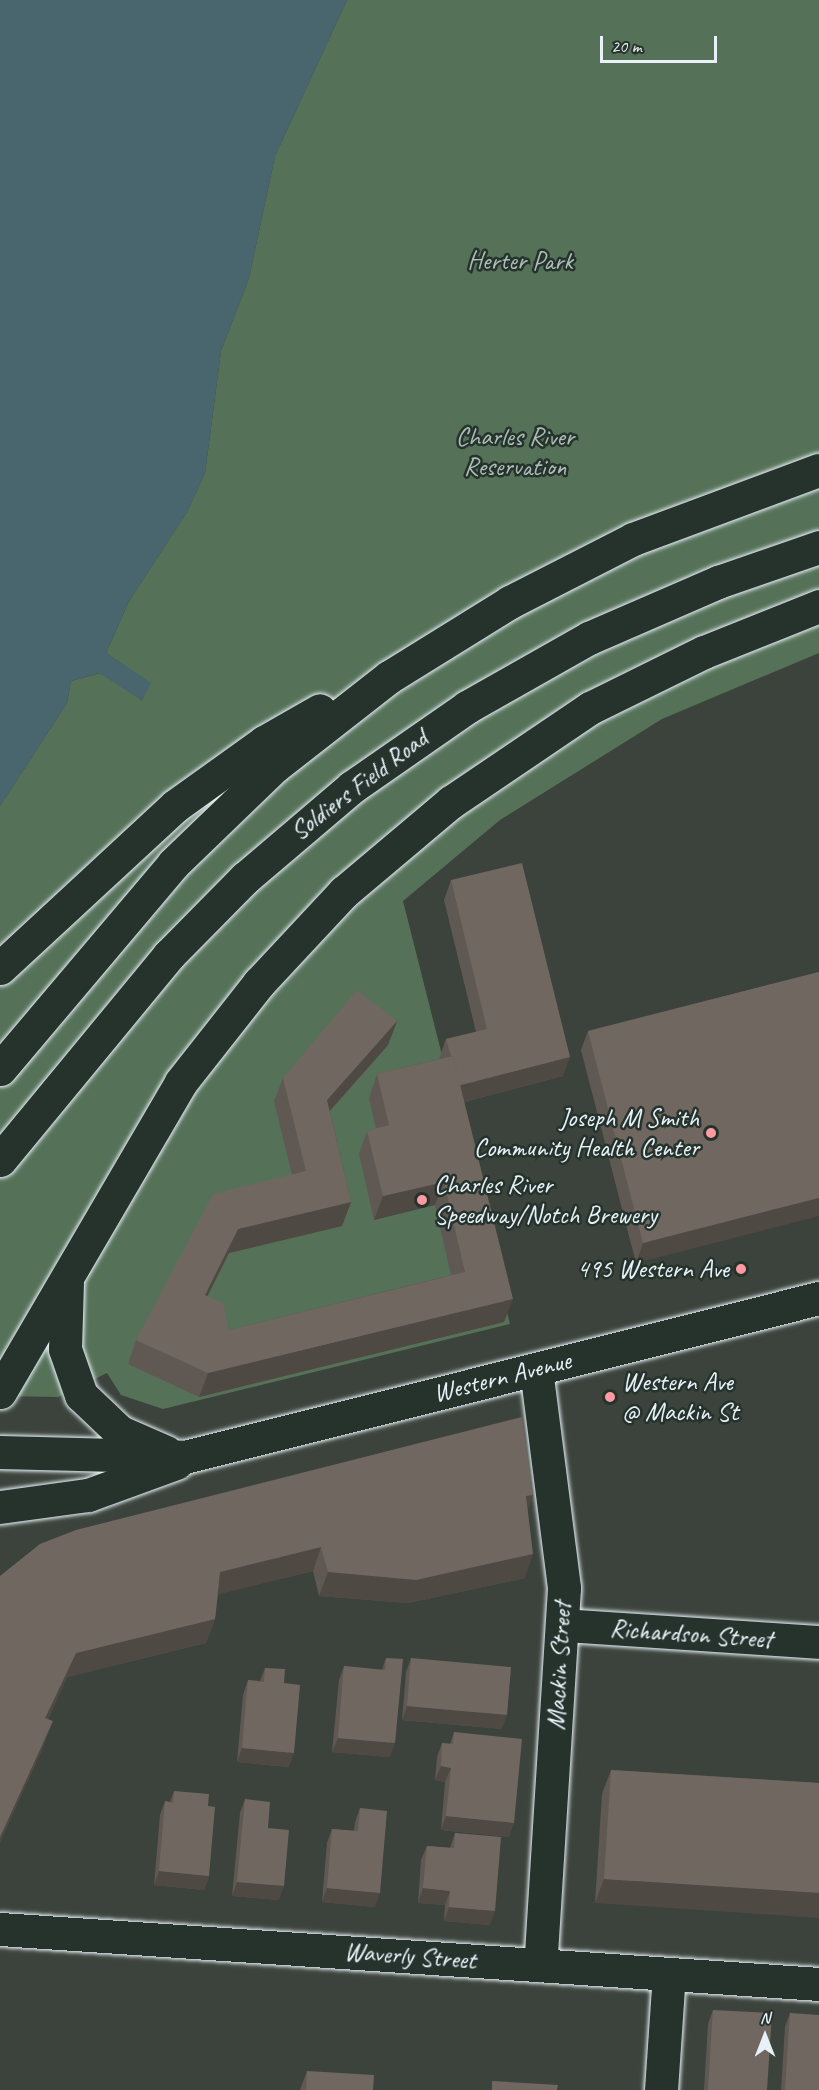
<!DOCTYPE html>
<style>
body{margin:0}
#map{position:relative;width:819px;height:2090px;overflow:hidden;background:#3c433c;font-family:Caveat,sans-serif}
div>[style]{position:absolute}
.green>*{inset:0;background:#557158}
.water>*{inset:0;background:#49666f}
.roads{filter:drop-shadow(0 0 2px #e8f1f8) drop-shadow(0 0 2px #e8f1f8)}
.minor>*{height:33px;margin:-16.5px;padding:0 16.5px;transform-origin:16.5px;border-radius:16.5px;background:#26332d}
.major>*{height:33px;margin:-16.5px;padding:0 16.5px;transform-origin:16.5px;border-radius:16.5px;background:#26332d}
.wall>*{inset:0;background:#605953}
.shaded-wall>*{inset:0;background:#4e4943}
.building>*{inset:0;background:#706860}
.dots>*{width:16px;height:16px;translate:-50% -50%;box-sizing:border-box;border:3px solid #26332d;border-radius:50%}
span{translate:-50% -50%;white-space:nowrap;text-align:center;line-height:1.15;-webkit-text-stroke:5px #26332d;paint-order:stroke}
.park-label{font-size:26px;color:#adbeb8}
.street-label{font-size:26px;color:#e8f1f8}
.poi-label{font-size:26px;color:#e8f1f8}
.right{translate:-100% -50%;text-align:right}
.left{translate:0 -50%;text-align:left}
.north{position:absolute;left:735px;top:2006px;width:60px;height:60px;-webkit-text-stroke:4px #26332d;paint-order:stroke;rotate:0deg;font-size:16px;font-weight:700;line-height:24px;text-align:center;color:#e8f1f8}
.north::after{content:'';display:block;margin:auto;width:21px;height:27px;background:#e8f1f8;clip-path:polygon(50% 0,100% 100%,50% 72%,0 100%)}
.scale{position:absolute;left:600px;top:36px;width:117px;height:27px;box-sizing:border-box;border:3px solid #e8f1f8;border-top:0;padding-left:8px;font-size:18px;line-height:21px;white-space:nowrap;color:#e8f1f8;-webkit-text-stroke:4px #26332d;paint-order:stroke}
</style>
<div id="map">
<div class="green">
<div style="clip-path:polygon(347px 0,819px 0,819px 653px,662px 719px,500px 820px,403px 901px,510px 1324px,163px 1409px,121px 1395px,107px 1373px,58px 1397px,0 1396px,0 806px,67px 703px,71px 681px,100px 673px,142px 700px,150px 683px,106px 653px,129px 601px,187px 512px,205px 473px,221px 351px,249px 278px,275px 156px)"></div>
</div>
<div class="water">
<div style="clip-path:polygon(0 0,347px 0,275px 156px,249px 278px,221px 351px,205px 473px,187px 512px,129px 601px,106px 653px,151px 683px,142px 700px,99px 673px,71px 681px,67px 703px,0 806px)"></div>
</div>
<div class="roads">
<div class="minor">
<div style="left:536px;top:1369px;width:221px;rotate:82.7deg"></div>
<div style="left:564px;top:1588px;width:378px;rotate:93.6deg"></div>
<div style="left:563px;top:1625px;width:257px;rotate:3.8deg"></div>
<div style="left:0;top:1929px;width:821px;rotate:3.84deg"></div>
<div style="left:661px;top:2090px;width:116px;rotate:-86.1deg"></div>
</div>
<div class="major">
<div style="left:0;top:968px;width:238px;rotate:-42.8deg"></div>
<div style="left:175px;top:806px;width:110px;rotate:-35.7deg"></div>
<div style="left:264px;top:742px;width:64px;rotate:-29.7deg"></div>
<div style="left:0;top:1069px;width:268px;rotate:-49.8deg"></div>
<div style="left:173px;top:864px;width:141px;rotate:-43.9deg"></div>
<div style="left:275px;top:766px;width:145px;rotate:-38deg"></div>
<div style="left:389px;top:677px;width:142px;rotate:-31.8deg"></div>
<div style="left:510px;top:602px;width:138px;rotate:-27.1deg"></div>
<div style="left:633px;top:539px;width:198px;rotate:-20.4deg"></div>
<div style="left:0;top:1160px;width:266px;rotate:-50.5deg"></div>
<div style="left:169px;top:955px;width:108px;rotate:-45.4deg"></div>
<div style="left:245px;top:878px;width:140px;rotate:-40.4deg"></div>
<div style="left:352px;top:787px;width:140px;rotate:-34.8deg"></div>
<div style="left:467px;top:707px;width:140px;rotate:-29.5deg"></div>
<div style="left:589px;top:638px;width:141px;rotate:-23.5deg"></div>
<div style="left:718px;top:582px;width:107px;rotate:-19.1deg"></div>
<div style="left:67px;top:1282px;width:67px;rotate:91.7deg"></div>
<div style="left:65px;top:1349px;width:49px;rotate:70.8deg"></div>
<div style="left:81px;top:1395px;width:54px;rotate:43.5deg"></div>
<div style="left:120px;top:1432px;width:50px;rotate:23.5deg"></div>
<div style="left:0;top:1392px;width:359px;rotate:-59.7deg"></div>
<div style="left:181px;top:1082px;width:126px;rotate:-51.8deg"></div>
<div style="left:259px;top:983px;width:125px;rotate:-47deg"></div>
<div style="left:344px;top:892px;width:140px;rotate:-40.1deg"></div>
<div style="left:451px;top:802px;width:168px;rotate:-34.1deg"></div>
<div style="left:590px;top:708px;width:127px;rotate:-26.2deg"></div>
<div style="left:704px;top:652px;width:124px;rotate:-21.8deg"></div>
<div style="left:0;top:1452px;width:185px;rotate:1.5deg"></div>
<div style="left:185px;top:1457px;width:654px;rotate:-14.08deg"></div>
<div style="left:0;top:1507px;width:89px;rotate:-7.8deg"></div>
<div style="left:88px;top:1495px;width:94px;rotate:-20deg"></div>
</div>
</div>
<div class="wall">
<div style="clip-path:polygon(451px 880px,563px 1076px,464px 1102px,504px 1322px,199px 1397px,128px 1364px,136px 1340px,292px 1175px,274px 1101px,283px 1078px,397px 1021px,388px 1045px,330px 1111px,351px 1202px,342px 1226px,229px 1253px,207px 1296px,229px 1330px,451px 1275px,435px 1205px,374px 1220px,359px 1154px,367px 1131px,376px 1129px,369px 1098px,377px 1074px,439px 1059px,446px 1039px,476px 1032px,444px 900px)"></div>
<div style="clip-path:polygon(819px 972px,636px 1263px,581px 1050px,588px 1031px)"></div>
<div style="clip-path:polygon(533px 1495px,527px 1511px,525px 1578px,408px 1603px,319px 1596px,313px 1571px,218px 1594px,215px 1619px,206px 1643px,67px 1677px,48px 1719px,44px 1745px,0 1842px,0 1576px)"></div>
<div style="clip-path:polygon(386px 1658px,390px 1757px,332px 1752px,339px 1680px,344px 1666px,382px 1670px)"></div>
<div style="clip-path:polygon(411px 1658px,502px 1729px,402px 1720px,406px 1672px)"></div>
<div style="clip-path:polygon(265px 1668px,284px 1683px,289px 1767px,237px 1762px,243px 1695px,248px 1680px,260px 1681px)"></div>
<div style="clip-path:polygon(454px 1732px,509px 1837px,441px 1830px,445px 1782px,435px 1780px,437px 1757px,442px 1743px,450px 1744px)"></div>
<div style="clip-path:polygon(611px 1770px,819px 1783px,595px 1903px,602px 1794px)"></div>
<div style="clip-path:polygon(174px 1791px,208px 1806px,209px 1876px,204px 1890px,154px 1885px,160px 1815px,165px 1801px,170px 1802px)"></div>
<div style="clip-path:polygon(245px 1799px,268px 1828px,279px 1900px,232px 1896px,240px 1813px)"></div>
<div style="clip-path:polygon(360px 1808px,375px 1907px,322px 1902px,327px 1843px,332px 1829px,354px 1831px,355px 1822px)"></div>
<div style="clip-path:polygon(455px 1833px,490px 1925px,444px 1921px,445px 1905px,418px 1903px,421px 1860px,427px 1846px,450px 1848px)"></div>
<div style="clip-path:polygon(713px 2010px,767px 2090px,704px 2090px,708px 2024px)"></div>
<div style="clip-path:polygon(790px 2013px,819px 2090px,781px 2090px,785px 2027px)"></div>
<div style="clip-path:polygon(307px 2071px,373px 2090px,300px 2090px)"></div>
</div>
<div class="shaded-wall">
<div style="clip-path:polygon(397px 1021px,388px 1045px,318px 1124px,327px 1100px)"></div>
<div style="clip-path:polygon(570px 1057px,563px 1076px,451px 1105px,458px 1086px)"></div>
<div style="clip-path:polygon(444px 1182px,435px 1205px,374px 1220px,383px 1196px)"></div>
<div style="clip-path:polygon(819px 1198px,819px 1216px,636px 1263px,643px 1243px)"></div>
<div style="clip-path:polygon(351px 1202px,342px 1226px,229px 1253px,196px 1319px,205px 1295px,238px 1229px)"></div>
<div style="clip-path:polygon(513px 1299px,504px 1322px,199px 1397px,208px 1373px)"></div>
<div style="clip-path:polygon(533px 1495px,525px 1519px,526px 1496px)"></div>
<div style="clip-path:polygon(321px 1547px,313px 1571px,212px 1596px,220px 1572px)"></div>
<div style="clip-path:polygon(533px 1554px,525px 1578px,408px 1603px,319px 1596px,328px 1572px)"></div>
<div style="clip-path:polygon(215px 1619px,206px 1643px,67px 1677px,37px 1742px,45px 1718px,76px 1653px)"></div>
<div style="clip-path:polygon(407px 1706px,507px 1715px,502px 1729px,402px 1720px)"></div>
<div style="clip-path:polygon(53px 1721px,44px 1745px,0 1842px,0 1837px)"></div>
<div style="clip-path:polygon(338px 1738px,395px 1743px,390px 1757px,332px 1752px)"></div>
<div style="clip-path:polygon(242px 1748px,294px 1753px,289px 1767px,237px 1762px)"></div>
<div style="clip-path:polygon(441px 1766px,451px 1768px,445px 1782px,435px 1780px)"></div>
<div style="clip-path:polygon(446px 1816px,514px 1823px,509px 1837px,441px 1830px)"></div>
<div style="clip-path:polygon(159px 1871px,209px 1876px,204px 1890px,154px 1885px)"></div>
<div style="clip-path:polygon(604px 1879px,819px 1893px,819px 1918px,595px 1903px)"></div>
<div style="clip-path:polygon(237px 1882px,284px 1886px,279px 1900px,232px 1896px)"></div>
<div style="clip-path:polygon(327px 1888px,380px 1893px,375px 1907px,322px 1902px)"></div>
<div style="clip-path:polygon(423px 1888px,450px 1891px,445px 1905px,418px 1903px)"></div>
<div style="clip-path:polygon(449px 1907px,495px 1911px,490px 1925px,444px 1921px)"></div>
</div>
<div class="building">
<div style="clip-path:polygon(522px 863px,570px 1057px,460px 1085px,453px 1056px,451px 1056px,446px 1039px,487px 1029px,451px 880px)"></div>
<div style="clip-path:polygon(819px 972px,819px 1198px,643px 1243px,588px 1031px)"></div>
<div style="clip-path:polygon(357px 990px,397px 1021px,327px 1100px,351px 1202px,238px 1229px,205px 1295px,223px 1303px,229px 1330px,465px 1272px,444px 1182px,383px 1196px,367px 1131px,389px 1125px,377px 1074px,453px 1056px,513px 1299px,208px 1373px,136px 1340px,213px 1194px,306px 1171px,283px 1078px)"></div>
<div style="clip-path:polygon(522px 1417px,533px 1495px,526px 1496px,533px 1554px,416px 1580px,328px 1572px,321px 1547px,220px 1572px,215px 1619px,76px 1653px,45px 1718px,53px 1721px,0 1837px,0 1576px,40px 1544px,76px 1530px)"></div>
<div style="clip-path:polygon(386px 1658px,403px 1659px,395px 1743px,338px 1738px,344px 1666px,385px 1670px)"></div>
<div style="clip-path:polygon(411px 1658px,511px 1667px,507px 1715px,407px 1706px)"></div>
<div style="clip-path:polygon(265px 1668px,285px 1669px,284px 1683px,300px 1685px,294px 1753px,242px 1748px,248px 1680px,264px 1682px)"></div>
<div style="clip-path:polygon(454px 1732px,522px 1739px,514px 1823px,446px 1816px,451px 1768px,441px 1766px,442px 1743px,453px 1744px)"></div>
<div style="clip-path:polygon(611px 1770px,819px 1783px,819px 1893px,604px 1879px)"></div>
<div style="clip-path:polygon(174px 1791px,209px 1794px,208px 1806px,215px 1807px,209px 1876px,159px 1871px,165px 1801px,173px 1803px)"></div>
<div style="clip-path:polygon(245px 1799px,270px 1802px,268px 1828px,289px 1830px,284px 1886px,237px 1882px)"></div>
<div style="clip-path:polygon(360px 1808px,387px 1811px,380px 1893px,327px 1888px,332px 1829px,358px 1831px)"></div>
<div style="clip-path:polygon(455px 1833px,501px 1837px,495px 1911px,449px 1907px,450px 1891px,423px 1888px,427px 1846px,454px 1848px)"></div>
<div style="clip-path:polygon(713px 2010px,772px 2013px,767px 2090px,708px 2090px)"></div>
<div style="clip-path:polygon(790px 2013px,819px 2015px,819px 2090px,785px 2090px)"></div>
<div style="clip-path:polygon(307px 2071px,374px 2075px,373px 2090px,306px 2090px)"></div>
<div style="clip-path:polygon(492px 2081px,558px 2085px,557px 2090px,492px 2090px)"></div>
</div>
<div class="dots">
<div style="left:711px;top:1133px;background:#ff9aa2"></div>
<div style="left:422px;top:1200px;background:#ff9aa2"></div>
<div style="left:741px;top:1269px;background:#ff9aa2"></div>
<div style="left:610px;top:1397px;background:#ff9aa2"></div>
</div>
<div class="park-label">
<span style="left:520px;top:261px">Herter Park</span>
<span style="left:515px;top:452px">Charles River<br>Reservation</span>
</div>
<div class="street-label">
<span style="left:359px;top:785px;rotate:-37deg">Soldiers Field Road</span>
<span style="left:502px;top:1377px;rotate:-14deg">Western Avenue</span>
<span style="left:691px;top:1634px;rotate:4deg">Richardson Street</span>
<span style="left:559px;top:1666px;rotate:-87deg">Mackin Street</span>
<span style="left:410px;top:1956px;rotate:4deg">Waverly Street</span>
</div>
<div class="poi-label">
<span class="right" style="left:699px;top:1133px">Joseph M Smith<br>Community Health Center</span>
<span class="left" style="left:434px;top:1200px">Charles River<br>Speedway/Notch Brewery</span>
<span class="right" style="left:729px;top:1269px">495 Western Ave</span>
<span class="left" style="left:622px;top:1397px">Western Ave<br>@ Mackin St</span>
</div>
<div class="north">N</div>
<div class="scale">20 m</div>
</div>
